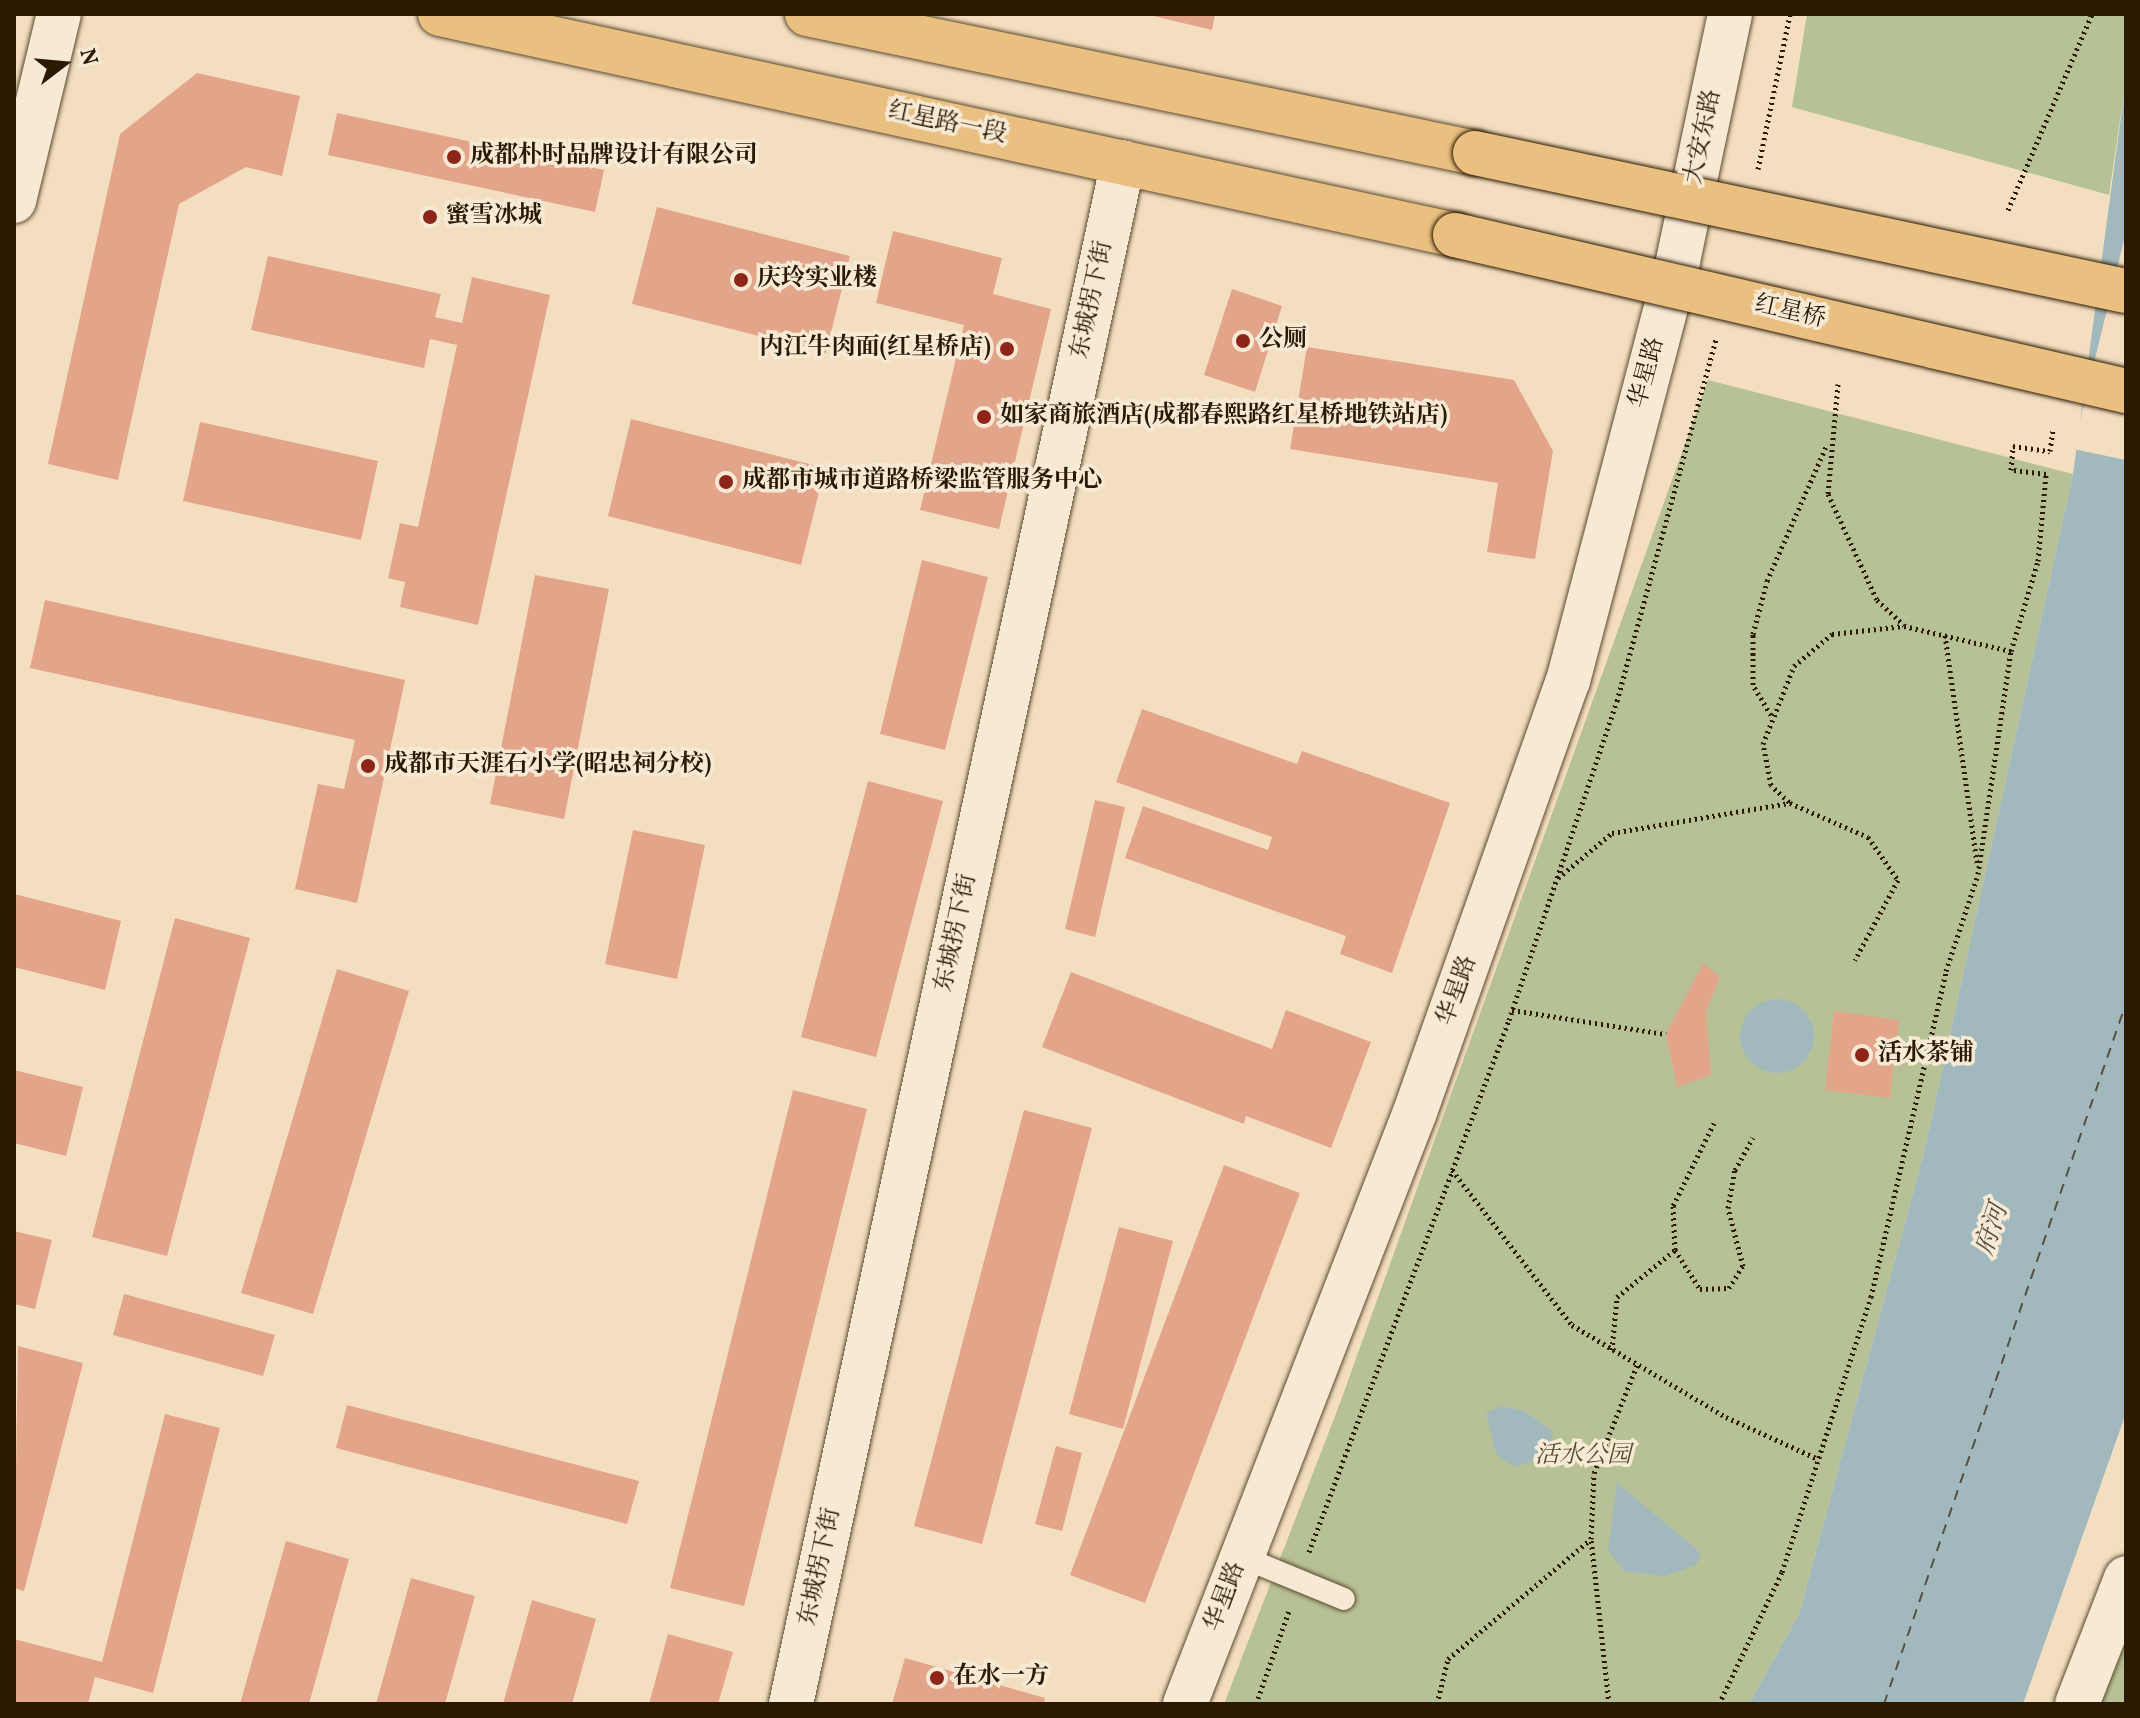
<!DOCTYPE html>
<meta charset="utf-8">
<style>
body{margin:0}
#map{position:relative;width:2140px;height:1718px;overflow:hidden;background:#f3dfbf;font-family:Vollkorn,"Noto Serif SC",serif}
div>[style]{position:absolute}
.green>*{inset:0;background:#b6c295}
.water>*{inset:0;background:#a1b9bd}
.round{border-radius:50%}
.pier>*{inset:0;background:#f3dfbf}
.ferry>*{height:2px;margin-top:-1px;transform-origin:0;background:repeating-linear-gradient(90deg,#545143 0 10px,transparent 0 18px)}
.building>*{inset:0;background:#e3a58a}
.path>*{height:5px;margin-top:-2.5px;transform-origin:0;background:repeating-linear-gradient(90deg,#2b1901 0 2px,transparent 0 6px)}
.roads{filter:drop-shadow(0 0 2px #5d4a30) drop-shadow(0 0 2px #5d4a30)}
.lane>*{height:22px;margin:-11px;padding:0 11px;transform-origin:11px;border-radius:11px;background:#f7ead5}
.street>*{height:44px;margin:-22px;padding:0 22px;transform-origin:22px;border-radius:22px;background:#f7ead5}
.secondary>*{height:44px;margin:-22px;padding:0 22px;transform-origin:22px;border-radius:22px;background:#f7ead5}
.primary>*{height:44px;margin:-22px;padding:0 22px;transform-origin:22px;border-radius:22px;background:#eac080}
.bridges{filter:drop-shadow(0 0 2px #2b1901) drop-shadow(0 0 2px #2b1901)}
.primary-bridge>*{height:44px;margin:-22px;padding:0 22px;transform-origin:22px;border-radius:22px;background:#eac080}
.dots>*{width:22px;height:22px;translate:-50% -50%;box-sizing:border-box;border:4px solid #f7ead5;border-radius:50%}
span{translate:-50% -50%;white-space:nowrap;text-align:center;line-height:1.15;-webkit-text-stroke:7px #f7ead5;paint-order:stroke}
.street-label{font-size:24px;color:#2b1901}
.poi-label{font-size:24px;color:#2b1901;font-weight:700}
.left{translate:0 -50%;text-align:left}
.right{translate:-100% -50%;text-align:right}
.park-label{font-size:24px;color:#554c2d;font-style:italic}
.water-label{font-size:26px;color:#545143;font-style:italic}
.frame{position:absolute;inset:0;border:16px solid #2b1901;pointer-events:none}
.north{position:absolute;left:24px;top:24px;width:80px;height:80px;-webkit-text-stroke:6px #f7ead5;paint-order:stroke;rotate:74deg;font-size:22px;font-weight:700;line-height:32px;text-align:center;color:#2b1901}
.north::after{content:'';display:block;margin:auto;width:28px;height:36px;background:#2b1901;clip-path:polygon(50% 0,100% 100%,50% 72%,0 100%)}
</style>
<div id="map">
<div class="green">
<div style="clip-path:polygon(1807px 14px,2126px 14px,2126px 79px,2109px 195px,1792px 107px)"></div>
<div style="clip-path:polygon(1708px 380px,2073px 474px,1924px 1152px,1799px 1614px,1749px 1704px,1224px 1704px,1340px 1403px)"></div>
<div style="clip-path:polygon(2126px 1641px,2126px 1704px,2101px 1704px)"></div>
</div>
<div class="water">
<div style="clip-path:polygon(2126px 79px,2126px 1413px,2023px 1704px,1749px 1704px,1799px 1614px,1924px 1152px,2073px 474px)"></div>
<div class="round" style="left:1740px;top:999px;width:74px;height:74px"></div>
<div style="clip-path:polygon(1502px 1406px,1524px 1411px,1553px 1431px,1549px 1455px,1515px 1467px,1496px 1454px,1486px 1413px)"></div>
<div style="clip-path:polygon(1617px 1483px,1692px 1545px,1701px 1555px,1696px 1565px,1665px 1576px,1624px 1571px,1608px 1550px)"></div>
</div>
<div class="pier">
<div style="clip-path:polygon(2126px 232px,2126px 460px,2073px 449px)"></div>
</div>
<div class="ferry">
<div style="left:1884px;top:1704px;width:742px;rotate:-70.95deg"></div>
</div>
<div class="building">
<div style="clip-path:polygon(1145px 14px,1215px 14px,1212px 30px)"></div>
<div style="clip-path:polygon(197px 73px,300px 96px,282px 176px,246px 167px,179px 204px,118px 480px,48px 464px,120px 134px)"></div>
<div style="clip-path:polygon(337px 113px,604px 170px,595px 212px,328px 155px)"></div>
<div style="clip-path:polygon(657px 207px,850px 256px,826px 353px,632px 304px)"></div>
<div style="clip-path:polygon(893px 231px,1002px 258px,993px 294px,1051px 309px,999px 529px,920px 510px,964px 325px,876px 303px)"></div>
<div style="clip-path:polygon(268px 256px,441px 294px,435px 317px,462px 323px,472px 277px,550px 295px,478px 625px,400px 607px,405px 582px,388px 578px,400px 523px,418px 527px,457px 345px,430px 339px,424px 368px,251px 330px)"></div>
<div style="clip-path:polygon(1232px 289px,1282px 306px,1255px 392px,1204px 375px)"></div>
<div style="clip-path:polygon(1307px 347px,1514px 380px,1553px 451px,1535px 559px,1487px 552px,1498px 483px,1290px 449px)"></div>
<div style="clip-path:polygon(631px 419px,825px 468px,801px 565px,608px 516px)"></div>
<div style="clip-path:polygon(200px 422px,378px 461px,361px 540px,183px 501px)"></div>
<div style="clip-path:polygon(922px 560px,988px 577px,945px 750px,880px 734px)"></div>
<div style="clip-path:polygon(535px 575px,609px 589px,564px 819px,490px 804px)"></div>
<div style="clip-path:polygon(45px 600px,405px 680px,357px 903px,295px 889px,318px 784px,344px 789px,355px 740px,30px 668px)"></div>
<div style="clip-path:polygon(1142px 709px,1297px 764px,1302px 751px,1450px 803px,1392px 973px,1340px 954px,1346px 936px,1125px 858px,1143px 806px,1268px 850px,1272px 837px,1116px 782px)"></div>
<div style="clip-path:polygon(868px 781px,943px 801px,876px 1057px,801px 1037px)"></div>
<div style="clip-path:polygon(1095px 800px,1125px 807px,1095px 937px,1065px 929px)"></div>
<div style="clip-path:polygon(633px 830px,705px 845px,677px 979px,605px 964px)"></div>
<div style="clip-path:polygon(14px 894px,121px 921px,105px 990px,14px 967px)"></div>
<div style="clip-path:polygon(175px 918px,250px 938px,167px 1256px,92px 1237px)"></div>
<div style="clip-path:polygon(1703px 963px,1720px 977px,1706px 1012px,1711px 1075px,1677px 1087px,1666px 1034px)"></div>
<div style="clip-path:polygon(337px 969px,409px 991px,313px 1314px,241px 1293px)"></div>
<div style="clip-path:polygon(1071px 972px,1272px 1049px,1286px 1010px,1371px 1042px,1331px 1148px,1246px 1116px,1244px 1124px,1042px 1047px)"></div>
<div style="clip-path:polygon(1834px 1011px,1899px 1020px,1890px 1098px,1825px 1090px)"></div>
<div style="clip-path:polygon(14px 1070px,83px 1087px,66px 1156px,14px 1143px)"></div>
<div style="clip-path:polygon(793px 1090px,867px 1109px,744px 1606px,670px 1588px)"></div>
<div style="clip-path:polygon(1024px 1110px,1092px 1128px,982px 1544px,914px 1526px)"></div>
<div style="clip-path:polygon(1224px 1165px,1300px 1193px,1145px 1603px,1070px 1575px)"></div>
<div style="clip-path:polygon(1119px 1227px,1173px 1241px,1123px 1429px,1069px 1414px)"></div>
<div style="clip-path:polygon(14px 1231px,52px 1240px,35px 1309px,14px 1304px)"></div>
<div style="clip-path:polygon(124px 1294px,275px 1335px,263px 1376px,113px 1335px)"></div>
<div style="clip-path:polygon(18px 1346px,83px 1363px,24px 1591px,14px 1588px)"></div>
<div style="clip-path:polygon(347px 1405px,639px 1481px,627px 1524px,336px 1448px)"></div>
<div style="clip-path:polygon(165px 1414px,220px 1428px,153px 1693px,95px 1677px,88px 1704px,14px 1704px,14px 1639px,102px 1662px)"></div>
<div style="clip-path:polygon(1056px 1446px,1082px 1453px,1062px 1531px,1035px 1524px)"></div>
<div style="clip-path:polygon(286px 1541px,349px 1559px,309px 1704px,240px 1704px)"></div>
<div style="clip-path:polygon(411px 1578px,475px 1596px,445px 1704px,376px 1704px)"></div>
<div style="clip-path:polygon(532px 1600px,596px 1619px,572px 1704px,503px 1704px)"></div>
<div style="clip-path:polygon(668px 1634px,733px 1652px,718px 1704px,649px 1704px)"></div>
<div style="clip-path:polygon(905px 1658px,1045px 1698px,1044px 1704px,892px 1704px)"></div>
</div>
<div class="path">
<div style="left:1758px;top:169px;width:158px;rotate:-78.3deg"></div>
<div style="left:2008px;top:210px;width:213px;rotate:-66.8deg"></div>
<div style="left:1838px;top:384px;width:110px;rotate:95.2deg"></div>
<div style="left:1828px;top:494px;width:117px;rotate:65.2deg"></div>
<div style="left:1877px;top:600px;width:37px;rotate:43deg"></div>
<div style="left:1945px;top:635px;width:230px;rotate:82deg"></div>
<div style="left:1771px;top:715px;width:35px;rotate:-121deg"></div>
<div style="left:1753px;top:685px;width:51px;rotate:-90deg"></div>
<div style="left:1753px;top:634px;width:55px;rotate:-75.2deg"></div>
<div style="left:1767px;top:581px;width:150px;rotate:-66.3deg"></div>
<div style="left:1789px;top:802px;width:25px;rotate:-137deg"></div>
<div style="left:1771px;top:785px;width:42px;rotate:-101deg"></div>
<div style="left:1763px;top:744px;width:84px;rotate:-68.3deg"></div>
<div style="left:1794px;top:666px;width:50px;rotate:-40.1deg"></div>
<div style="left:1832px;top:634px;width:72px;rotate:-6.3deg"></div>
<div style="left:1904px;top:626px;width:110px;rotate:13.2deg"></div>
<div style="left:1558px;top:878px;width:70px;rotate:-39.8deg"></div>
<div style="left:1612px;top:833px;width:181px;rotate:-9.6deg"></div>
<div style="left:1790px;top:803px;width:85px;rotate:23.6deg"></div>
<div style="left:1868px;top:837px;width:52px;rotate:55.1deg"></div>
<div style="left:1898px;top:880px;width:91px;rotate:118.3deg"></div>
<div style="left:1512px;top:1010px;width:156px;rotate:8.9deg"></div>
<div style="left:1714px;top:1123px;width:93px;rotate:116.3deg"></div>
<div style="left:1673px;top:1206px;width:44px;rotate:87.4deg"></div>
<div style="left:1675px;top:1250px;width:46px;rotate:57.3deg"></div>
<div style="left:1700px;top:1289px;width:29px;rotate:-2deg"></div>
<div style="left:1729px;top:1288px;width:26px;rotate:-58deg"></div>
<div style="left:1743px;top:1266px;width:60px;rotate:-104.5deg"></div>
<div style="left:1728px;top:1208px;width:39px;rotate:-80deg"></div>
<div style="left:1735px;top:1170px;width:37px;rotate:-61deg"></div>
<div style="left:1452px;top:1170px;width:196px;rotate:52.3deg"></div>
<div style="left:1572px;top:1325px;width:179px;rotate:30.9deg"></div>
<div style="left:1726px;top:1417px;width:101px;rotate:24.5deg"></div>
<div style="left:1612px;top:1350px;width:53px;rotate:-84.6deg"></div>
<div style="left:1617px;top:1297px;width:75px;rotate:-39deg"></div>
<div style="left:1309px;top:1552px;width:568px;rotate:-69.4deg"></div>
<div style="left:1509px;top:1020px;width:337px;rotate:-71.3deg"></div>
<div style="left:1617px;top:701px;width:376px;rotate:-74.7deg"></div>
<div style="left:1256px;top:1704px;width:99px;rotate:-70.5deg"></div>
<div style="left:1437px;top:1704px;width:46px;rotate:-76.3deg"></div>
<div style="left:1448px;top:1659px;width:185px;rotate:-40deg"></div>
<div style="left:1609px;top:1704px;width:166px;rotate:-96.2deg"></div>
<div style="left:1591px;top:1539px;width:66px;rotate:-87.4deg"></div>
<div style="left:1594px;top:1473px;width:118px;rotate:-68.2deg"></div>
<div style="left:1719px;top:1704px;width:146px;rotate:-64.5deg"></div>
<div style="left:1782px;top:1572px;width:289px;rotate:-72.1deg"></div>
<div style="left:1871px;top:1297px;width:335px;rotate:-77deg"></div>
<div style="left:1946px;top:971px;width:102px;rotate:-71.7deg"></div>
<div style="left:1978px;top:874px;width:225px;rotate:-81.6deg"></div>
<div style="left:2011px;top:651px;width:94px;rotate:-73.3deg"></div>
<div style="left:2038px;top:561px;width:87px;rotate:-84.7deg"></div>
<div style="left:2046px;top:474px;width:35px;rotate:-173deg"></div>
<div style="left:2011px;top:470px;width:24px;rotate:-85deg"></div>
<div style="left:2013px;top:446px;width:37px;rotate:8deg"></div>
<div style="left:2050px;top:451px;width:21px;rotate:-82deg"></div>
</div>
<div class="roads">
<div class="lane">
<div style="left:1242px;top:1557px;width:110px;rotate:22.4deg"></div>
</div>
<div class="street">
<div style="left:14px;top:201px;width:192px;rotate:-76.5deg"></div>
<div style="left:791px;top:1704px;width:1577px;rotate:-77.85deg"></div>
<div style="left:2077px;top:1704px;width:135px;rotate:-68.7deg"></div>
</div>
<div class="secondary">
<div style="left:1185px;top:1704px;width:635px;rotate:-68.77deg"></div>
<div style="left:1415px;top:1112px;width:457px;rotate:-70.5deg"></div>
<div style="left:1568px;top:681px;width:434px;rotate:-75.3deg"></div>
<div style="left:1678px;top:261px;width:252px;rotate:-78.1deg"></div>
</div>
<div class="primary">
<div style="left:440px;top:14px;width:1039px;rotate:12.28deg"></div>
<div style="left:807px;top:14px;width:682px;rotate:11.75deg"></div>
</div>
</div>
<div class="bridges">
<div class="primary-bridge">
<div style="left:1475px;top:153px;width:665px;rotate:11.97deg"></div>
<div style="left:1455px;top:235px;width:689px;rotate:13.09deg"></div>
</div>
</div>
<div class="dots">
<div style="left:454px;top:157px;background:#8f2418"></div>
<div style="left:430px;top:217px;background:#8f2418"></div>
<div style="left:741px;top:280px;background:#8f2418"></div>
<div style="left:1243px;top:341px;background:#8f2418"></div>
<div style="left:1007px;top:349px;background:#8f2418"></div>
<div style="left:984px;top:417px;background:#8f2418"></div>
<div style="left:726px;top:482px;background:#8f2418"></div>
<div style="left:368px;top:766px;background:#8f2418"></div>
<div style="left:1862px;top:1055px;background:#8f2418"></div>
<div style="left:937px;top:1678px;background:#8f2418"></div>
</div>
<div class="street-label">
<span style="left:947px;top:124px;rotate:12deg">红星路一段</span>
<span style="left:1704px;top:137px;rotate:-78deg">大安东路</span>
<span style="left:1093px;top:300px;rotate:-78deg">东城拐下街</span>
<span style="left:1790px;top:313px;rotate:13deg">红星桥</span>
<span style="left:1648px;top:373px;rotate:-75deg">华星路</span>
<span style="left:957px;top:933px;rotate:-78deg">东城拐下街</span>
<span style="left:1458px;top:991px;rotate:-70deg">华星路</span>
<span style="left:821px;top:1567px;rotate:-78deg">东城拐下街</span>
<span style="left:1226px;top:1597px;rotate:-69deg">华星路</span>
</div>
<div class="poi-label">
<span class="left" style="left:470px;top:157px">成都朴时品牌设计有限公司</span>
<span class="left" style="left:446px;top:217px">蜜雪冰城</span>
<span class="left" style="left:757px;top:280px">庆玲实业楼</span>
<span class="left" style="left:1259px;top:341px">公厕</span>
<span class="right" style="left:991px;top:349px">内江牛肉面(红星桥店)</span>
<span class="left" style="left:1000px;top:417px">如家商旅酒店(成都春熙路红星桥地铁站店)</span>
<span class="left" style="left:742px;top:482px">成都市城市道路桥梁监管服务中心</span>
<span class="left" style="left:384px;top:766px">成都市天涯石小学(昭忠祠分校)</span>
<span class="left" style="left:1878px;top:1055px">活水茶铺</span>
<span class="left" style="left:953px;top:1678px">在水一方</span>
</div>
<div class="park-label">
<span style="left:1583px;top:1457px">活水公园</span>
</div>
<div class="water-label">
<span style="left:1993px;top:1230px;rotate:-72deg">府河</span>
</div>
<div class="frame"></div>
<div class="north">N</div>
</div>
